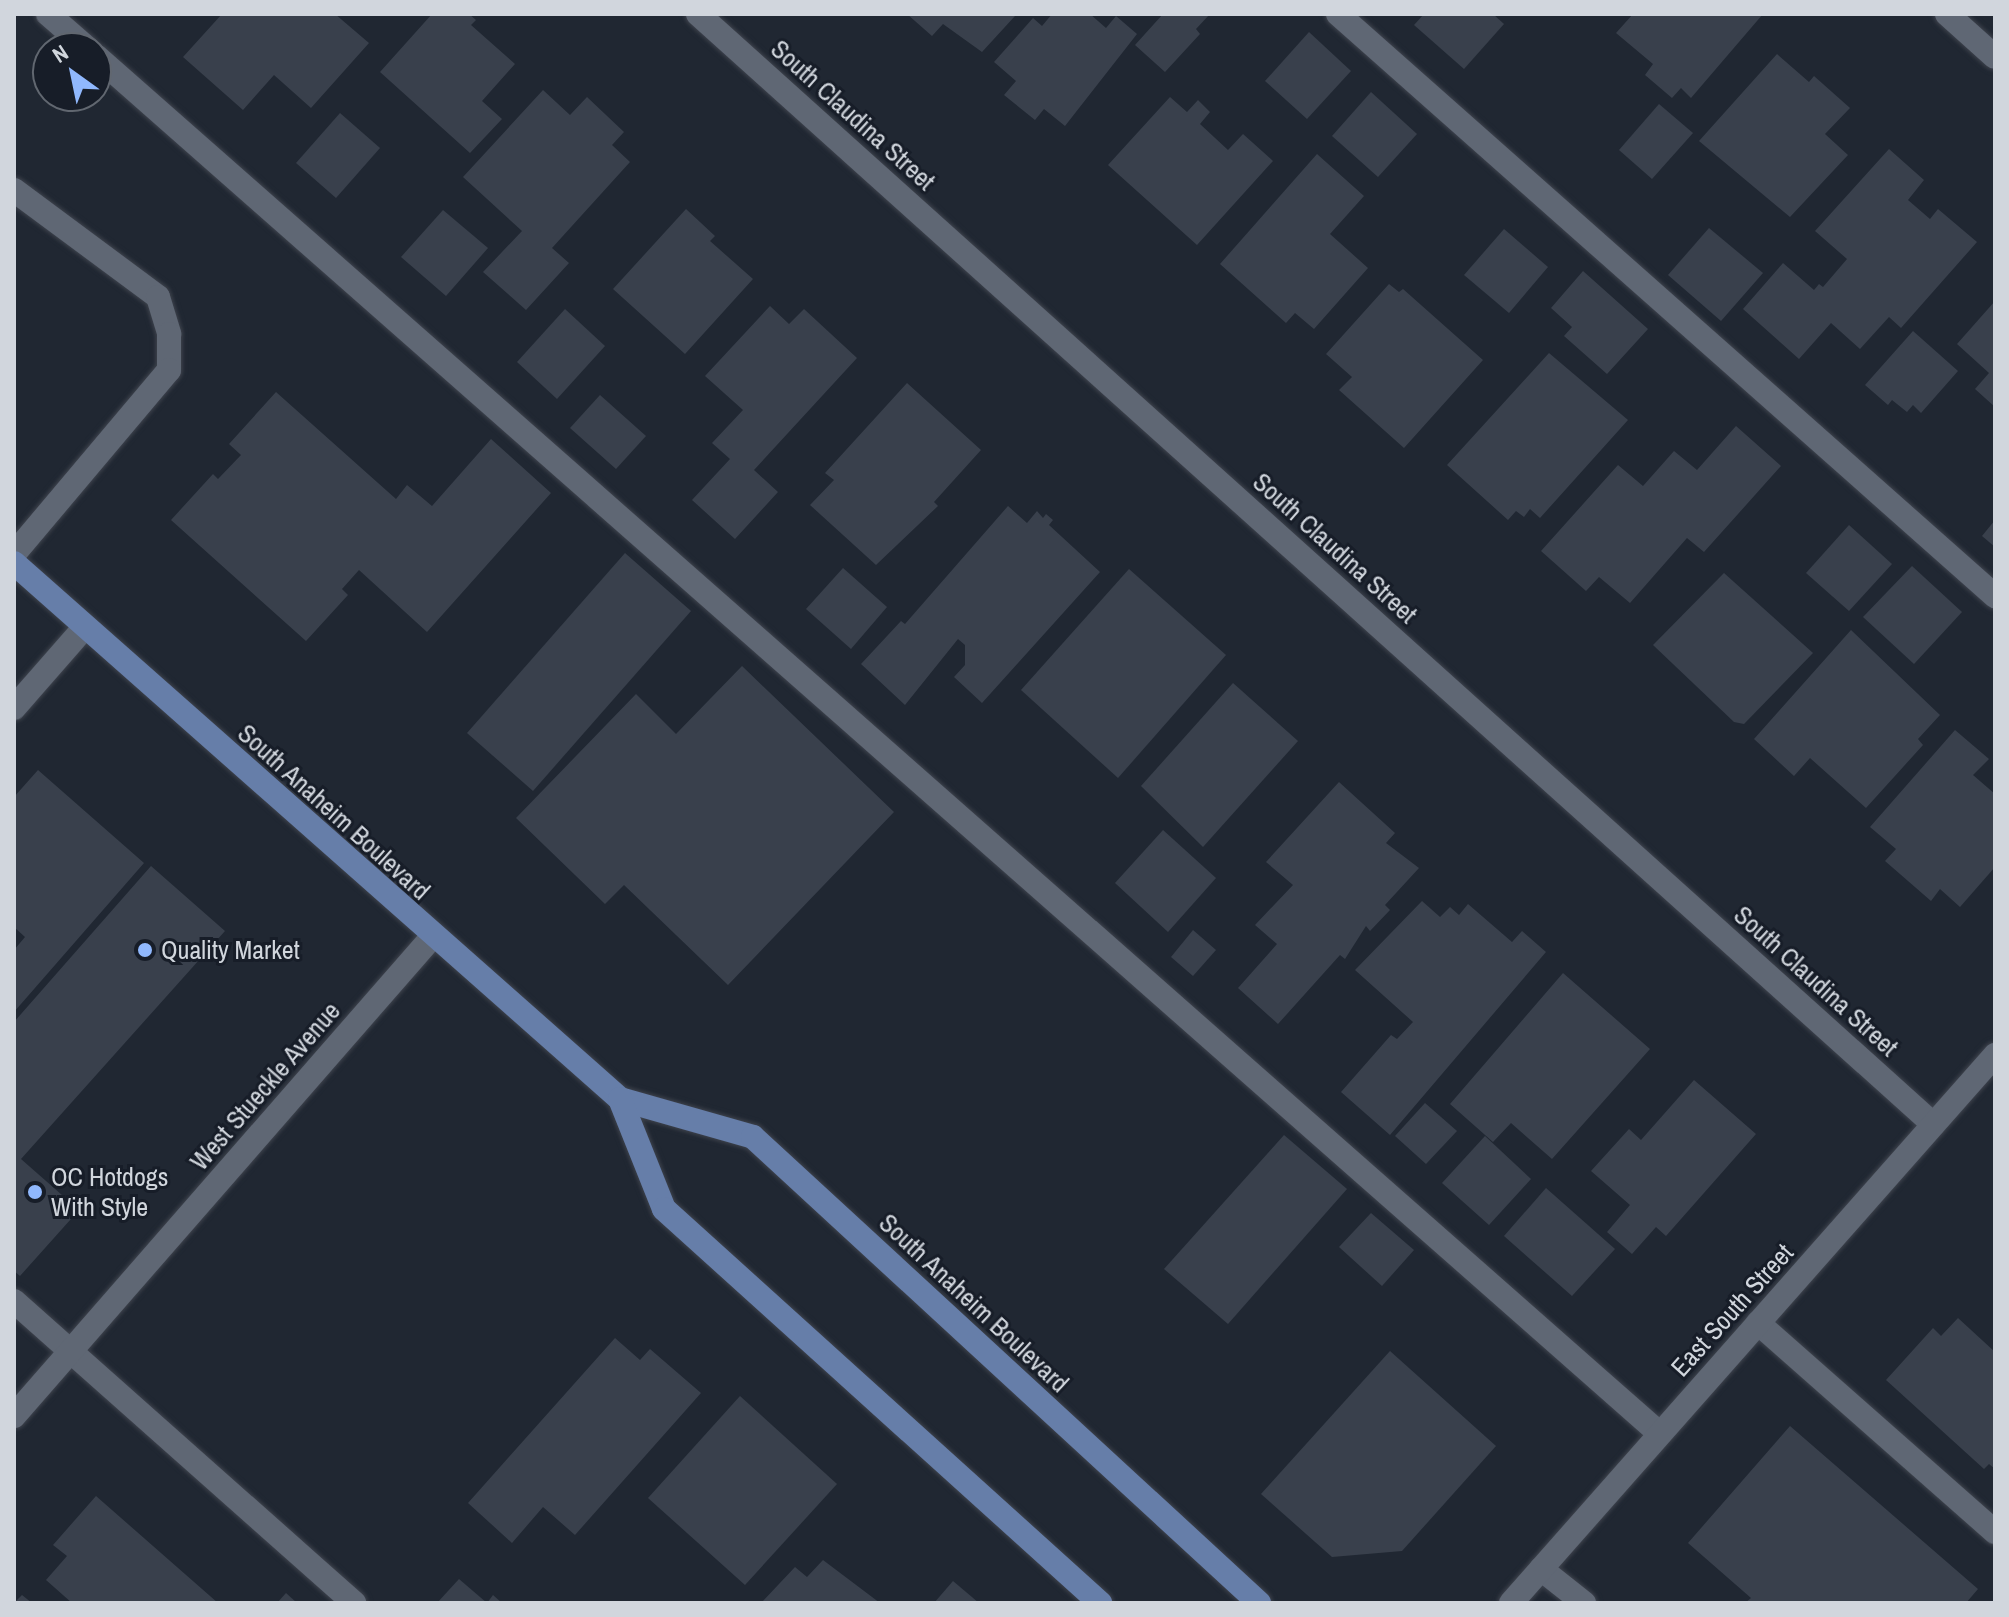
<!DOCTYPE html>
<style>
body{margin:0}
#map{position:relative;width:2009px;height:1617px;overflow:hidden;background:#202732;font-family:"Archivo Narrow",sans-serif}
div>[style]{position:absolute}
.building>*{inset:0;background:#39404c}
.roads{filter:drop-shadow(0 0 2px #3e434d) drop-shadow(0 0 2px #3e434d)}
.minor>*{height:24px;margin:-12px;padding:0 12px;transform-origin:12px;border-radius:12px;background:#5f6774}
.major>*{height:24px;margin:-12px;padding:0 12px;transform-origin:12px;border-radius:12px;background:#667ea9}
.dots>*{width:22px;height:22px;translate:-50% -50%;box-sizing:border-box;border:4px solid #171d28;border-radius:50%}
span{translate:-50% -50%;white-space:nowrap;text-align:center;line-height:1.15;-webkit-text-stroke:6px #171d28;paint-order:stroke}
.street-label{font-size:26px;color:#d1d6dd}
.poi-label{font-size:26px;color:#d1d6dd}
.left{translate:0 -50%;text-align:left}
.frame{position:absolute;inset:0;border:16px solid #d1d6dd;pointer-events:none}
.north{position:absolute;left:32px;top:32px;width:80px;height:80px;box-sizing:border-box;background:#171d28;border:2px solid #616770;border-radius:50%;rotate:327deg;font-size:22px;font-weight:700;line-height:32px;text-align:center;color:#d1d6dd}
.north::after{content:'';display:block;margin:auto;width:28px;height:36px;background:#90b8fd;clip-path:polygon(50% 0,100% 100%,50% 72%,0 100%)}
</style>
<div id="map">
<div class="building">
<div style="clip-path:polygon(222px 14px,335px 14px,369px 43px,311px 108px,274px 75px,243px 110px,183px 57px)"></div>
<div style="clip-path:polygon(432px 14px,469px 14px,476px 20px,471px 25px,515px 64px,482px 101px,502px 119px,470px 153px,380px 72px)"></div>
<div style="clip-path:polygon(907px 14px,1013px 14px,1015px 16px,982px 52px,943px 24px,932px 36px)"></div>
<div style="clip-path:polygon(1052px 14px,1090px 14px,1106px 28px,1116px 16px,1137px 34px,1065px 126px,1044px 109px,1035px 120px,1004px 95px,1016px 81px,994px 62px,1033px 18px,1042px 26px)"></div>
<div style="clip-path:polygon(1163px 14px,1210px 14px,1196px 29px,1200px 34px,1165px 72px,1135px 45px)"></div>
<div style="clip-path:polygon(1424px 14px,1493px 14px,1504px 24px,1464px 69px,1414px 25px)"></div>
<div style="clip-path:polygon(1633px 14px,1763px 14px,1691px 98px,1681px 88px,1672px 98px,1645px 75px,1653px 64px,1616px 33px)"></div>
<div style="clip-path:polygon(1309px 32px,1351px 71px,1307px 119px,1265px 81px)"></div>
<div style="clip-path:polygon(1777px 54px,1809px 82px,1814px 76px,1850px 108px,1825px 134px,1848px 155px,1790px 217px,1699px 141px)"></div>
<div style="clip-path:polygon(543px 90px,570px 115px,587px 97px,624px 132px,612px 145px,630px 162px,552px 248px,569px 263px,526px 310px,483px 272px,522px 231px,463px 177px)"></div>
<div style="clip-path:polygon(1371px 92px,1417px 134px,1378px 177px,1332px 136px)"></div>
<div style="clip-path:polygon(1170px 97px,1187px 112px,1198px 100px,1210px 112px,1200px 124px,1228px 150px,1243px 134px,1273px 161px,1197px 245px,1108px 165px)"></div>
<div style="clip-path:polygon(1659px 104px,1693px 133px,1652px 179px,1619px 150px)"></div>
<div style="clip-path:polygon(340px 113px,380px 148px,336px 198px,296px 163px)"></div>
<div style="clip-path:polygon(1889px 149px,1924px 180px,1908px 200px,1930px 219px,1938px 209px,1977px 242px,1901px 328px,1889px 317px,1860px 349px,1831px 323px,1799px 359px,1743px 309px,1783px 263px,1814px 290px,1819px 284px,1823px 287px,1847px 259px,1815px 231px)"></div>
<div style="clip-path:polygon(1317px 154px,1364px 196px,1330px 234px,1368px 268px,1314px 329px,1295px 313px,1286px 323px,1220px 264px)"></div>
<div style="clip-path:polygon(686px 209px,715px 236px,710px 241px,753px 279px,685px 354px,613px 289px)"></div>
<div style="clip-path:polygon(443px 210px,488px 248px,446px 296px,401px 257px)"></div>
<div style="clip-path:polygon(1709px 228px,1763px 273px,1721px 321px,1668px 275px)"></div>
<div style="clip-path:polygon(1504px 229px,1548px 267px,1509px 313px,1464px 275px)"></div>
<div style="clip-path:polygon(1583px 271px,1648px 329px,1607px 374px,1564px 336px,1572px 327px,1551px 308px)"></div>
<div style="clip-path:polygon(1389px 284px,1399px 292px,1403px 289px,1483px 360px,1404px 448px,1339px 390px,1352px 377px,1326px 354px)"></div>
<div style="clip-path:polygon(1995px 301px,1995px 407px,1975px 389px,1989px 373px,1957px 344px)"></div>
<div style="clip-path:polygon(770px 306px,789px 324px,804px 309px,857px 358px,754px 470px,778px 492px,735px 539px,692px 500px,730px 459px,712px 443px,743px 410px,705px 376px)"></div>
<div style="clip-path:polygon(565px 309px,605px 346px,557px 399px,517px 362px)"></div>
<div style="clip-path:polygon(1913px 331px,1958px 371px,1921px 413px,1913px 405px,1907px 412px,1892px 400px,1888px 405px,1865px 385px)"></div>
<div style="clip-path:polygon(1549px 353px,1628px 420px,1540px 518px,1530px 509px,1524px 517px,1516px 511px,1508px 520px,1447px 465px)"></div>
<div style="clip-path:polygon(907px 383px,981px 450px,934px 502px,938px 506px,876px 565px,810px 505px,834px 480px,825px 473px)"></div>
<div style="clip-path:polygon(276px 392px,396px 499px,407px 485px,432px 506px,491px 439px,551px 493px,427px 632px,359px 570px,342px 589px,348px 595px,306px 641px,171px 520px,213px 474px,218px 479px,241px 455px,229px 444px)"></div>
<div style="clip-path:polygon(600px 395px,646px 436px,616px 469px,570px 428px)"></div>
<div style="clip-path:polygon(1736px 426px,1781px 466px,1704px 552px,1687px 538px,1630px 603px,1599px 577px,1586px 591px,1541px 551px,1618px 465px,1643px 486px,1674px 451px,1697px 470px)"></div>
<div style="clip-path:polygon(1008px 506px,1027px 523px,1037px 511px,1043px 518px,1046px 514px,1053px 520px,1049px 525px,1100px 572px,982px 703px,954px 677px,965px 665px,965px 645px,958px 639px,905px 705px,861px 664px,901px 621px,905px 624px)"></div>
<div style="clip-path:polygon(1995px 520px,1995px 547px,1982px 536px)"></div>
<div style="clip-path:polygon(1849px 525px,1892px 564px,1849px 611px,1806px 573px)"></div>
<div style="clip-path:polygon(625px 553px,691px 611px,533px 791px,467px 733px)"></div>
<div style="clip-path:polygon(1912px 566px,1962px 612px,1914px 664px,1863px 617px)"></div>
<div style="clip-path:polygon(843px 568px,887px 607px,851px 649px,806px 609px)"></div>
<div style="clip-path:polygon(1129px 569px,1226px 655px,1118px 778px,1021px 690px)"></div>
<div style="clip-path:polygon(1724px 573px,1813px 653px,1744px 724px,1734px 722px,1653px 645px)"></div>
<div style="clip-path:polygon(1851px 630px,1940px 715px,1918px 739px,1923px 745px,1866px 808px,1810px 758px,1794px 776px,1754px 739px)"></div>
<div style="clip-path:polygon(742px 666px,894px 812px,728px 985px,624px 885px,605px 904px,516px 818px,636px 694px,676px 734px)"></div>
<div style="clip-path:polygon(1233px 683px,1298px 741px,1203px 847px,1141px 786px)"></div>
<div style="clip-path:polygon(1955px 730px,1989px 759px,1973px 775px,1995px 794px,1995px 867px,1960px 907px,1940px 889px,1931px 901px,1885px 861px,1896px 849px,1870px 827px)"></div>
<div style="clip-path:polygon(38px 770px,144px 863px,14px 1012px,14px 950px,25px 937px,14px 927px,14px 797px)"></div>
<div style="clip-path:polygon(1339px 782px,1395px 833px,1386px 843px,1419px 868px,1385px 905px,1390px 910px,1370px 931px,1366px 926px,1345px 959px,1340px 955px,1278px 1024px,1238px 988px,1277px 944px,1255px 925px,1293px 885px,1266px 862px)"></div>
<div style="clip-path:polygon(1163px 830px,1216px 878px,1168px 932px,1115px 883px)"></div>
<div style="clip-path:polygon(151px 866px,225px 931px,21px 1159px,79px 1210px,20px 1276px,14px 1271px,14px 1022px)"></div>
<div style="clip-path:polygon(1422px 901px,1440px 917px,1450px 907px,1459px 915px,1468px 904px,1512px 942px,1522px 931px,1546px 952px,1390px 1135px,1341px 1092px,1391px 1035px,1397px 1039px,1413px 1022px,1355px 970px)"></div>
<div style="clip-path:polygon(1193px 930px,1216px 950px,1193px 976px,1171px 957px)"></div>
<div style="clip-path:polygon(1563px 973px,1650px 1049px,1552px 1159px,1511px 1123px,1493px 1142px,1450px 1104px)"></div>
<div style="clip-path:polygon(1694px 1080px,1756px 1134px,1666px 1236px,1656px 1227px,1632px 1254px,1607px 1232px,1630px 1205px,1591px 1171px,1629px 1129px,1641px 1140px)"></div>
<div style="clip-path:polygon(1425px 1103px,1457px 1131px,1426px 1164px,1395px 1136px)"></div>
<div style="clip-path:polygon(1284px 1135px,1347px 1189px,1228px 1324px,1164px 1269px)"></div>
<div style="clip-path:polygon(1485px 1136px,1531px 1179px,1489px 1225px,1442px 1183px)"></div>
<div style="clip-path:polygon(1546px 1188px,1615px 1249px,1572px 1296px,1504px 1236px)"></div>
<div style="clip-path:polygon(1371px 1213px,1414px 1250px,1382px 1286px,1339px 1247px)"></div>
<div style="clip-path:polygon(1958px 1318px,1995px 1352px,1995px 1469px,1989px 1464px,1984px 1469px,1886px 1380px,1933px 1328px,1941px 1336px)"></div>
<div style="clip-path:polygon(615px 1338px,640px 1360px,650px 1349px,701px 1393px,575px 1535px,543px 1507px,512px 1543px,468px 1503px)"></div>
<div style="clip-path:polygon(1390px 1351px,1496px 1446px,1402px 1551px,1332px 1557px,1261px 1494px)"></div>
<div style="clip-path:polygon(740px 1396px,837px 1484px,745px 1585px,648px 1498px)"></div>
<div style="clip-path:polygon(1790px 1426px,1978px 1589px,1966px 1603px,1745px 1603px,1751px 1598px,1688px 1543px)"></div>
<div style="clip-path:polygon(96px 1496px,218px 1603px,72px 1603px,46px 1580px,67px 1556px,53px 1545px)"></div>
<div style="clip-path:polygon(823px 1560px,880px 1603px,761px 1603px,795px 1567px,807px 1577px)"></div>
<div style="clip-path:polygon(459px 1579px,487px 1603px,437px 1603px)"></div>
<div style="clip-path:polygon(953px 1581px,979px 1603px,934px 1603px)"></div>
<div style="clip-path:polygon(286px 1593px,297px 1603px,277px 1603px)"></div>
<div style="clip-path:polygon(22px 1595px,32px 1603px,14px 1603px)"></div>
<div style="clip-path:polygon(493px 1595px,502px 1603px,487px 1603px)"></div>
</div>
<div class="roads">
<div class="minor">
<div style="left:48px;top:14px;width:52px;rotate:41.1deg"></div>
<div style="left:698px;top:14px;width:1661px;rotate:41.95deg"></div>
<div style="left:1338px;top:14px;width:878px;rotate:41.54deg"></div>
<div style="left:1947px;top:14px;width:64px;rotate:41.9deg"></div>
<div style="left:96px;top:56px;width:2084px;rotate:41.38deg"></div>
<div style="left:14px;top:190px;width:179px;rotate:36.6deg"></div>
<div style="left:158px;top:297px;width:39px;rotate:73deg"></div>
<div style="left:169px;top:334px;width:36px;rotate:90deg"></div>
<div style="left:169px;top:370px;width:241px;rotate:130.1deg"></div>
<div style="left:14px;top:708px;width:108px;rotate:-48.8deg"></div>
<div style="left:14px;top:1301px;width:455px;rotate:41.6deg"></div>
<div style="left:1758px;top:1323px;width:316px;rotate:41.4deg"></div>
<div style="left:14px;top:1416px;width:636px;rotate:-48.89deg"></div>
<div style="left:1541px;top:1569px;width:55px;rotate:38.3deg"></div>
<div style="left:1511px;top:1603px;width:731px;rotate:-48.55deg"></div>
</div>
<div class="major">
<div style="left:14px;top:563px;width:809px;rotate:41.49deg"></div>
<div style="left:620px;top:1099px;width:138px;rotate:15.9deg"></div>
<div style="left:753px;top:1137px;width:688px;rotate:42.64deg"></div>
<div style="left:620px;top:1099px;width:118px;rotate:68.2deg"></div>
<div style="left:664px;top:1209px;width:588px;rotate:42.1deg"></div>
</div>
</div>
<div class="dots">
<div style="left:145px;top:950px;background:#90b8fd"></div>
<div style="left:35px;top:1192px;background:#90b8fd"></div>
</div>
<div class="street-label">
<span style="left:853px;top:115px;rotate:42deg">South Claudina Street</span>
<span style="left:1335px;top:548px;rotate:42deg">South Claudina Street</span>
<span style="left:334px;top:812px;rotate:42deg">South Anaheim Boulevard</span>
<span style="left:1816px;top:981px;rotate:42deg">South Claudina Street</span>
<span style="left:265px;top:1086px;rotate:-49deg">West Stueckle Avenue</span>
<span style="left:974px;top:1303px;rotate:43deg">South Anaheim Boulevard</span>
<span style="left:1732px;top:1310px;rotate:-48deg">East South Street</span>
</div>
<div class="poi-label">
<span class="left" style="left:161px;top:950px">Quality Market</span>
<span class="left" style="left:51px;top:1192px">OC Hotdogs<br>With Style</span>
</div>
<div class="frame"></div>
<div class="north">N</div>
</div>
